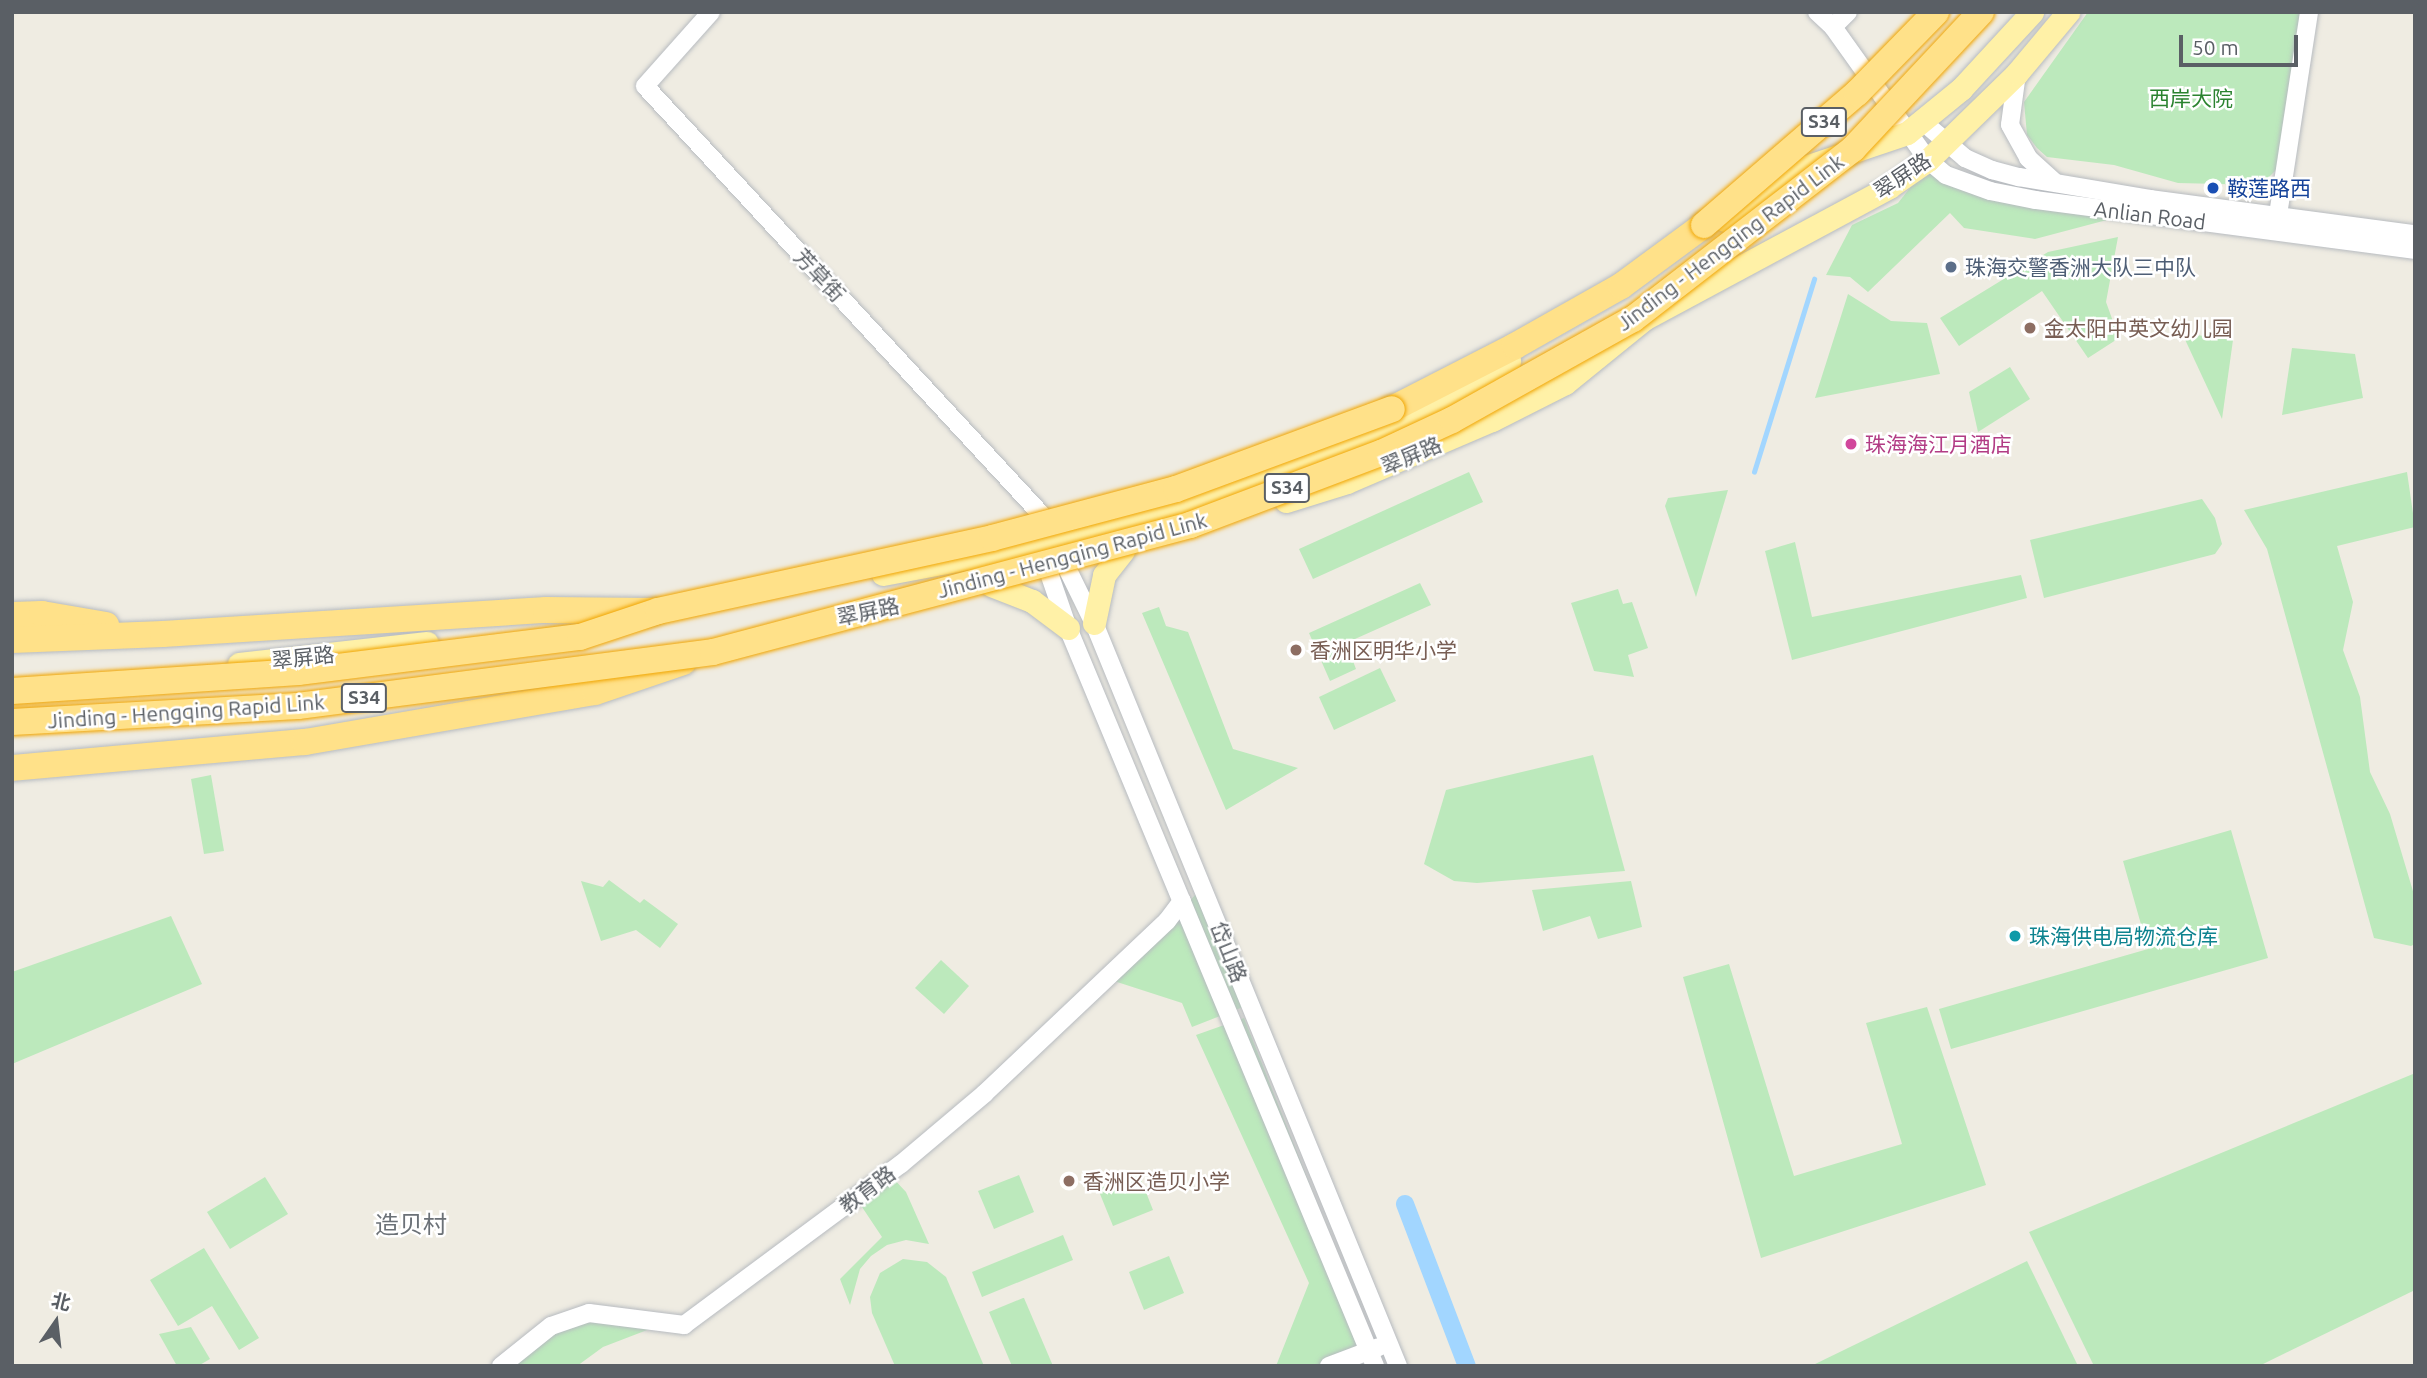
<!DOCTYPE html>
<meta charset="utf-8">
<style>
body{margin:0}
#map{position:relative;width:2427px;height:1378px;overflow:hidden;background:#efece2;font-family:Ubuntu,"Noto Sans SC",sans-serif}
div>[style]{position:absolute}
.green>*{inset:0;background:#bce9bc}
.stream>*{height:4.5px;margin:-2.25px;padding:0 2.25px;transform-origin:2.25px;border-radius:2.25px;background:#a2d6ff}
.canal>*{height:18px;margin:-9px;padding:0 9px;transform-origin:9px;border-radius:9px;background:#a2d6ff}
.roads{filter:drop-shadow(0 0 2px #b7bbc0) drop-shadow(0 0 2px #b7bbc0)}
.minor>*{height:18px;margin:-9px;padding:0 9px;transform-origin:9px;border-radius:9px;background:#fff}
.major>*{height:23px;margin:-11.5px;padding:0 11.5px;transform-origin:11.5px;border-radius:11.5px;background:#fff1a7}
.highway>*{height:26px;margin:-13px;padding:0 13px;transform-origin:13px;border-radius:13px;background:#ffe189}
.bridges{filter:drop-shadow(0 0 2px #f1a500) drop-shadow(0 0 2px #f1a500)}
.highway-bridge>*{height:26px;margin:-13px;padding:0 13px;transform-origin:13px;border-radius:13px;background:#ffe189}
.dots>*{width:19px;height:19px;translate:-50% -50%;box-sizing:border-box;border:4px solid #fff;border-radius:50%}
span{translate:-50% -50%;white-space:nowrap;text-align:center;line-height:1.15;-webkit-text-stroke:5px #fff;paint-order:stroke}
.shield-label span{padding:2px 5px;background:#fff;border:2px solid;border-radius:5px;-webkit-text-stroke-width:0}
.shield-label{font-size:19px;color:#5a5f65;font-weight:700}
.park-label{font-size:21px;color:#2b8330}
.street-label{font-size:21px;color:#5a5f65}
.transit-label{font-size:21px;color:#164399}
.left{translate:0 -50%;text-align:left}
.service-label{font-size:21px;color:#4e5e75}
.education-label{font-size:21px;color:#785e54}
.hotel-label{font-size:21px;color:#b23c85}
.culture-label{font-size:21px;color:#0d838f}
.quarter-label{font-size:24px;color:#6b7177}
.frame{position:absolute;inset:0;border:14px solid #5a5f65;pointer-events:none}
.north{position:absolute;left:21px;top:1287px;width:70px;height:70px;-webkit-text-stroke:5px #fff;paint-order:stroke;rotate:14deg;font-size:19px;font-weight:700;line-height:28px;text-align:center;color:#5a5f65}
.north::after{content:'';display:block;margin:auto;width:24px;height:32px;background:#5a5f65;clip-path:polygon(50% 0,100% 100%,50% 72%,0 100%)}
.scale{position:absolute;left:2179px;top:35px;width:119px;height:32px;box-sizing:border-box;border:4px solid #5a5f65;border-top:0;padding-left:9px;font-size:21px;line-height:24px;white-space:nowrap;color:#5a5f65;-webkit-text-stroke:5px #fff;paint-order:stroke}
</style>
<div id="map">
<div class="green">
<div style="clip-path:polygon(2088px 12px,2301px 12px,2277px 169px,2261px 185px,2178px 183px,2114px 165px,2047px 157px,2037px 148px,2027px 135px,2024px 102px)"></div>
<div style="clip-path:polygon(1933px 159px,1967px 182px,2137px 212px,2035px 239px,1964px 228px,1950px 213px,1868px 292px,1850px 277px,1826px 275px,1852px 225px,1898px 203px)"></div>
<div style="clip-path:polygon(2118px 237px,2106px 302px,2119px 338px,2088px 358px,2042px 291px,1959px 346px,1940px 318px,2048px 252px)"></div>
<div style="clip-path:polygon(1848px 294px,1891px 321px,1927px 323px,1940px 374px,1815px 398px)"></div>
<div style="clip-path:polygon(2182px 333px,2233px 340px,2222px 419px)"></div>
<div style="clip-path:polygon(2292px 348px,2355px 354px,2363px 398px,2282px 415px)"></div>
<div style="clip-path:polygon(2010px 367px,2030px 399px,1978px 432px,1969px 392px)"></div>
<div style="clip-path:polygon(1469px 472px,1483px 502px,1313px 579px,1299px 549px)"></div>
<div style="clip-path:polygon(2407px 472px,2415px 527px,2337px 546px,2353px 602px,2343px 650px,2360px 697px,2370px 772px,2390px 814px,2415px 898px,2415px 944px,2411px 946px,2374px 938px,2267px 549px,2244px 510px)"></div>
<div style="clip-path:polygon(1728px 490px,1696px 597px,1665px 506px,1668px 498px)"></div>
<div style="clip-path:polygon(2202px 499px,2215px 518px,2222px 544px,2215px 554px,2044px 598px,2030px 540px)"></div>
<div style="clip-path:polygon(1795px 542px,1812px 617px,2021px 575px,2027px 598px,1792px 660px,1765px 551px)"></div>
<div style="clip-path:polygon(1420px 583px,1431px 605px,1346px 643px,1356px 669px,1330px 681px,1309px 633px)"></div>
<div style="clip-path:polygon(1618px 589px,1623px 604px,1632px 602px,1648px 648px,1628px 655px,1634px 677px,1594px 671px,1571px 603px)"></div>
<div style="clip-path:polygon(1159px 607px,1166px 626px,1188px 632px,1233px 749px,1298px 768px,1226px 810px,1142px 613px)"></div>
<div style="clip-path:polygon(1380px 668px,1396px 701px,1334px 730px,1319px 697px)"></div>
<div style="clip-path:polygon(1593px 755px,1625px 871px,1477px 883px,1454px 881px,1424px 864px,1446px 790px)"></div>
<div style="clip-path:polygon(211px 775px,224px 851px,204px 854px,191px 779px)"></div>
<div style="clip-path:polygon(2231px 830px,2268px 958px,1951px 1049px,1939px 1009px,2148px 949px,2123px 861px)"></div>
<div style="clip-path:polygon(609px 880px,640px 903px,644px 899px,678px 924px,660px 948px,636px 930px,601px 941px,581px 881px,603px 887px)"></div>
<div style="clip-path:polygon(1631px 881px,1642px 927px,1598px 939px,1590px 916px,1543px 931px,1532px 890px)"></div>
<div style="clip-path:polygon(1197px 893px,1243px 1007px,1192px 1027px,1182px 1003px,1114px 981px)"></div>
<div style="clip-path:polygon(171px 916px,202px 984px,12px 1064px,12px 972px)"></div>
<div style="clip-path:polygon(941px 960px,969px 986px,944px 1014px,915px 988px)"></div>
<div style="clip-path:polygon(1729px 964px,1794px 1176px,1902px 1144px,1866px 1023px,1927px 1007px,1986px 1185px,1761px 1258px,1683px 977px)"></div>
<div style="clip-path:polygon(1244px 1018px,1373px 1345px,1321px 1366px,1276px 1366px,1309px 1283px,1196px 1035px)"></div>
<div style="clip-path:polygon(2413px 1074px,2415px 1290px,2259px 1366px,2094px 1366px,2029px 1232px)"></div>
<div style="clip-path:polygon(1138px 1172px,1153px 1210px,1113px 1226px,1098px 1189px)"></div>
<div style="clip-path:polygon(1019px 1175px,1034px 1212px,994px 1229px,978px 1191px)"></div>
<div style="clip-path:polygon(265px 1177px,288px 1214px,230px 1249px,207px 1212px)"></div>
<div style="clip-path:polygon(892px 1177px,906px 1192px,929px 1244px,906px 1240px,887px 1245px,871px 1256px,860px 1269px,850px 1305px,840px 1279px,882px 1237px,858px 1201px)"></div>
<div style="clip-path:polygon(1063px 1235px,1073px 1260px,982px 1297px,972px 1272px)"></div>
<div style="clip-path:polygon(204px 1248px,259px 1338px,239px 1350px,212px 1306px,178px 1326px,150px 1280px)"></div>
<div style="clip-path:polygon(1169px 1256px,1184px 1293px,1144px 1310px,1129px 1272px)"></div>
<div style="clip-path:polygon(903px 1259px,927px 1262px,946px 1277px,984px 1366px,895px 1366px,872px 1313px,870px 1297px,880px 1273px)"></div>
<div style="clip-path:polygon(2027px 1261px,2078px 1366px,1811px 1366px)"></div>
<div style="clip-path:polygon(1023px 1298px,1024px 1298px,1053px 1366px,1012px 1366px,989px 1312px)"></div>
<div style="clip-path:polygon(587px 1320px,655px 1327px,603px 1347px,577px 1366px,509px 1366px,555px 1330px)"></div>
<div style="clip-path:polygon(191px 1327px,210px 1359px,198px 1366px,177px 1366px,159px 1334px)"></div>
</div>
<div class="stream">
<div style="left:1754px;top:472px;width:202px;rotate:-72.7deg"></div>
</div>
<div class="canal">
<div style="left:1405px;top:1204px;width:173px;rotate:69.1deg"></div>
</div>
<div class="roads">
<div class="minor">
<div style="left:711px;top:12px;width:99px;rotate:131.7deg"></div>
<div style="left:645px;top:86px;width:582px;rotate:47.23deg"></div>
<div style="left:1040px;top:513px;width:123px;rotate:63.9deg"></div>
<div style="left:1094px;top:623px;width:803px;rotate:67.75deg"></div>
<div style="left:1817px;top:12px;width:22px;rotate:43deg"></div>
<div style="left:1833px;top:27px;width:163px;rotate:54.5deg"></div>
<div style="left:1928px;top:160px;width:23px;rotate:40deg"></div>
<div style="left:1946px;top:175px;width:47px;rotate:20deg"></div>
<div style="left:1990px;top:191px;width:47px;rotate:11.1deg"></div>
<div style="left:2036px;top:200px;width:382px;rotate:7.5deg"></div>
<div style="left:1833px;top:27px;width:21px;rotate:-45deg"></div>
<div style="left:2017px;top:73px;width:52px;rotate:97.7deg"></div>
<div style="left:2010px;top:125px;width:38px;rotate:61deg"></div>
<div style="left:2028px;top:158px;width:36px;rotate:42deg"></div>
<div style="left:1922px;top:121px;width:57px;rotate:40.7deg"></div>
<div style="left:1965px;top:158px;width:30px;rotate:24deg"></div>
<div style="left:1992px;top:170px;width:28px;rotate:15deg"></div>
<div style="left:2019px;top:177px;width:134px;rotate:9.5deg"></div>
<div style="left:2151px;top:199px;width:266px;rotate:7.6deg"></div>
<div style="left:2276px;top:228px;width:219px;rotate:-81.3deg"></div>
<div style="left:1042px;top:553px;width:79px;rotate:70.9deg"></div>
<div style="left:1068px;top:628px;width:799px;rotate:67.41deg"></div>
<div style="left:501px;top:1366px;width:64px;rotate:-38.7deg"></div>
<div style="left:551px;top:1326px;width:40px;rotate:-18.9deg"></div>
<div style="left:589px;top:1313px;width:96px;rotate:7.2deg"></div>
<div style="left:684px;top:1325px;width:270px;rotate:-36.6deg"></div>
<div style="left:901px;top:1164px;width:109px;rotate:-40.1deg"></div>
<div style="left:984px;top:1094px;width:252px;rotate:-43.4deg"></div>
<div style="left:1167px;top:921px;width:25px;rotate:-53deg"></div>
<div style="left:1329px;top:1366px;width:53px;rotate:-20.8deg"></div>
</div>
<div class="major">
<div style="left:1725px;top:220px;width:88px;rotate:-34.8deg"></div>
<div style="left:1797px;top:170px;width:116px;rotate:-18.6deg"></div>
<div style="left:1907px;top:133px;width:70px;rotate:-39.2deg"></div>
<div style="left:1961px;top:89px;width:105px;rotate:-47.3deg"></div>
<div style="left:1286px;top:501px;width:64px;rotate:-17.3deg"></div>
<div style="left:1347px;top:482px;width:158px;rotate:-23.2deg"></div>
<div style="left:1492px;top:420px;width:82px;rotate:-26.9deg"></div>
<div style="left:1565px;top:383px;width:102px;rotate:-39deg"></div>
<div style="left:1644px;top:319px;width:278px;rotate:-28.3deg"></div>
<div style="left:1889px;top:187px;width:47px;rotate:-34.7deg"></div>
<div style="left:1928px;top:160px;width:124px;rotate:-44.3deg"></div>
<div style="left:2017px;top:73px;width:80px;rotate:-50.1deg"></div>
<div style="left:883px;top:574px;width:173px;rotate:-10.7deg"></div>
<div style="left:1053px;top:542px;width:138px;rotate:-16.5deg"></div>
<div style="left:1185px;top:503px;width:145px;rotate:-19.8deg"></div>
<div style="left:1321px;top:454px;width:134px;rotate:-22.9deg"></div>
<div style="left:1444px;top:402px;width:77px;rotate:-32.2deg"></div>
<div style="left:991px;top:585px;width:44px;rotate:21.3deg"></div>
<div style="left:1032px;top:601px;width:45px;rotate:36.9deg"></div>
<div style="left:1094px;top:623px;width:49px;rotate:-78.2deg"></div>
<div style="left:1104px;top:575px;width:31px;rotate:-52deg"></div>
<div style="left:239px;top:664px;width:189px;rotate:-6.4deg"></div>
</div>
<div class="highway">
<div style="left:1392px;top:409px;width:138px;rotate:-27.1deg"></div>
<div style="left:1515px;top:346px;width:122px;rotate:-29.5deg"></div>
<div style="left:1621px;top:286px;width:103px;rotate:-36.3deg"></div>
<div style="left:12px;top:615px;width:30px;rotate:-2deg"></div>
<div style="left:42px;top:614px;width:65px;rotate:9.8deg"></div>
<div style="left:12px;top:640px;width:151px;rotate:-2.3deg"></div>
<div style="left:163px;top:634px;width:384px;rotate:-3.6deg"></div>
<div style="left:546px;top:610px;width:107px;rotate:0.5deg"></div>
<div style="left:12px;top:768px;width:294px;rotate:-5.1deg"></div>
<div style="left:305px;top:742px;width:294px;rotate:-9.8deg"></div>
<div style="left:595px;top:692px;width:93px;rotate:-18.8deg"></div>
</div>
</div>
<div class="bridges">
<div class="highway-bridge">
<div style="left:1704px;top:225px;width:202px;rotate:-40.8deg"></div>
<div style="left:1857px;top:93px;width:113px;rotate:-45.7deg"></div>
<div style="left:12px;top:691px;width:287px;rotate:-3.8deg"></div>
<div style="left:298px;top:672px;width:284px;rotate:-7.1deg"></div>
<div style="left:580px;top:637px;width:82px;rotate:-18.4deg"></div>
<div style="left:658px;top:611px;width:342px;rotate:-12.3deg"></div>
<div style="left:992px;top:538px;width:190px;rotate:-14.9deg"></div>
<div style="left:1176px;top:489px;width:230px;rotate:-20.3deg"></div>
<div style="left:12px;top:722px;width:286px;rotate:-3.2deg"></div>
<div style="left:298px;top:706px;width:418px;rotate:-7.4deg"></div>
<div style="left:713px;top:652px;width:494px;rotate:-14.9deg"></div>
<div style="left:1190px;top:525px;width:204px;rotate:-20.7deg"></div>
<div style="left:1381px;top:453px;width:78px;rotate:-24.9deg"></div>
<div style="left:1452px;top:420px;width:207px;rotate:-29.2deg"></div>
<div style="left:1633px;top:319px;width:278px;rotate:-37.7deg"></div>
<div style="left:1853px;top:149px;width:187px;rotate:-46.9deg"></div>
</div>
</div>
<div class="dots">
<div style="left:2213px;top:188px;background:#1a4fb4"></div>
<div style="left:1951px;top:267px;background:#5c6f8a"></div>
<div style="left:2030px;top:328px;background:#8d6e63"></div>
<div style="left:1851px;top:444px;background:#d1479c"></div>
<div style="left:1296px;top:650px;background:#8d6e63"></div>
<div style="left:2015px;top:936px;background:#0f9aa8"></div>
<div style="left:1069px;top:1181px;background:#8d6e63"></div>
</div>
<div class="shield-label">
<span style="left:1824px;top:122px">S34</span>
<span style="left:1287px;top:488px">S34</span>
<span style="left:364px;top:698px">S34</span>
</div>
<div class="park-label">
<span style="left:2191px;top:98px">西岸大院</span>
</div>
<div class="street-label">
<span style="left:1902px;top:175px;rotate:-34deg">翠屏路</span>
<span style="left:2150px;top:215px;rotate:7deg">Anlian Road</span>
<span style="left:1730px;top:242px;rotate:-37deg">Jinding - Hengqing Rapid Link</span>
<span style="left:820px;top:275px;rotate:47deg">芳草街</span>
<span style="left:1411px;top:455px;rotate:-23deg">翠屏路</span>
<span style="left:1072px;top:555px;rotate:-15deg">Jinding - Hengqing Rapid Link</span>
<span style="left:868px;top:611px;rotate:-12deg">翠屏路</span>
<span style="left:303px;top:657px;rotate:-6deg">翠屏路</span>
<span style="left:186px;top:711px;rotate:-4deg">Jinding - Hengqing Rapid Link</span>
<span style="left:1229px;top:952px;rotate:68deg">岱山路</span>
<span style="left:867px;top:1189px;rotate:-37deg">教育路</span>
</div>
<div class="transit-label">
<span class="left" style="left:2227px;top:188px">鞍莲路西</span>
</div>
<div class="service-label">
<span class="left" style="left:1965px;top:267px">珠海交警香洲大队三中队</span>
</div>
<div class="education-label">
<span class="left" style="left:2044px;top:328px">金太阳中英文幼儿园</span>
<span class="left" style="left:1310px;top:650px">香洲区明华小学</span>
<span class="left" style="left:1083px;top:1181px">香洲区造贝小学</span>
</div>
<div class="hotel-label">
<span class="left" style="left:1865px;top:444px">珠海海江月酒店</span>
</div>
<div class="culture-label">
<span class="left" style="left:2029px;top:936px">珠海供电局物流仓库</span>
</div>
<div class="quarter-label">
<span style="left:411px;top:1225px">造贝村</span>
</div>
<div class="frame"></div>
<div class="north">北</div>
<div class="scale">50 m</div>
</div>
